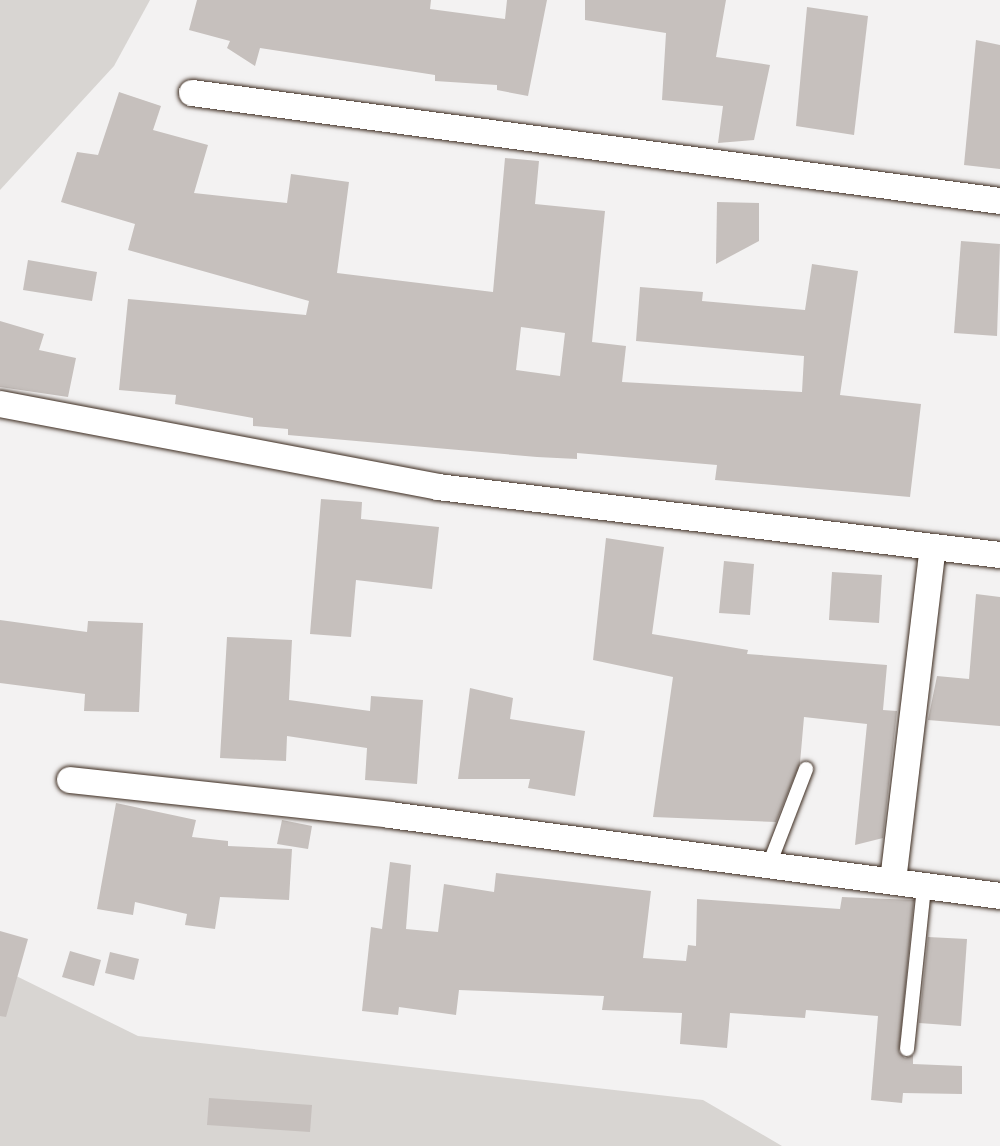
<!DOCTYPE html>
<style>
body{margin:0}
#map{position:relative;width:1000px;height:1146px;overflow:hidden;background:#f3f2f2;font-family:Mynerve,sans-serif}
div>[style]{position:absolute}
.green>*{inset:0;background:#d8d5d2}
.building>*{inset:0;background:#c6c0bd}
.roads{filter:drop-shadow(0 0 2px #3b2a1e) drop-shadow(0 0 2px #3b2a1e)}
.service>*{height:14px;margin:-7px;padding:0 7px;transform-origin:7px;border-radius:7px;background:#fff}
.minor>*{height:26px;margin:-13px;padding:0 13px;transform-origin:13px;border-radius:13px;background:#fff}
span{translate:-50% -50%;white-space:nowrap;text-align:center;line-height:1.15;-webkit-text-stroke:5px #fff;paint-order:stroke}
</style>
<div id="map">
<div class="green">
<div style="clip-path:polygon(0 0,150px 0,114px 66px,0 190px)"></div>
<div style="clip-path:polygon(0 968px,138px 1036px,703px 1100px,782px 1146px,0 1146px)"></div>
</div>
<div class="building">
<div style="clip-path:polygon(197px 0,431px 0,430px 9px,505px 19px,507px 0,547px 0,528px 96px,497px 90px,497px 85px,435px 81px,435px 75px,260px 48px,255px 66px,227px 48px,230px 41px,189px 30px)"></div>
<div style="clip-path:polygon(585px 0,726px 0,716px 57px,770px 65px,754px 140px,718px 143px,723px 106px,662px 100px,666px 33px,585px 20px)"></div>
<div style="clip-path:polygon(807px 7px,868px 16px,854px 135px,796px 126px)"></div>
<div style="clip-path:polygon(976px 40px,1000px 45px,1000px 169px,964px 165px)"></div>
<div style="clip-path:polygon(evenodd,119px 92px,161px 106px,153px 130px,208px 145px,194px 193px,287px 203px,291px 174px,349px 182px,337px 273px,493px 292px,505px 158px,539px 161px,535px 204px,605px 211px,592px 342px,626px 346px,622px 382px,802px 392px,804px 356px,636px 341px,640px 287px,703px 292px,702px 301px,805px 310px,812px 264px,858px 271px,840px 395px,921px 404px,910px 497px,715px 480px,717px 465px,577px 453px,577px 459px,537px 457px,288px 435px,288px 429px,253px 426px,253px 418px,175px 404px,176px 395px,119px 390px,128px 299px,306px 315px,309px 301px,128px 250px,135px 224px,61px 202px,77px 152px,98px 155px,119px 92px,521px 327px,565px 333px,560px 376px,516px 370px,521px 327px)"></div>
<div style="clip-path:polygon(717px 202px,759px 203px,759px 241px,716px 264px)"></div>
<div style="clip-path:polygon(961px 241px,1000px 244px,997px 336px,954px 333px)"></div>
<div style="clip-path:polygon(28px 260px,97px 272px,92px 301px,23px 290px)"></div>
<div style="clip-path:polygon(0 321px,44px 334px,39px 350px,76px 358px,68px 397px,0 387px)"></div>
<div style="clip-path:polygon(321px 499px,362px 502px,361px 519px,439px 527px,432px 589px,356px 580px,351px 637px,310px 634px)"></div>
<div style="clip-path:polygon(606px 538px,664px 547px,652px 634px,748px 650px,747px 654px,887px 665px,883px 710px,897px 711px,883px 838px,855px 845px,867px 724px,804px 717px,800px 763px,776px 822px,653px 817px,673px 677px,593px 660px)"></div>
<div style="clip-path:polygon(724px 561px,754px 564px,750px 615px,719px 613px)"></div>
<div style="clip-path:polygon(832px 572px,882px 575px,879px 623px,829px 620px)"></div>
<div style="clip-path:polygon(976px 594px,1000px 597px,1000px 726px,928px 720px,937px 676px,969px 679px)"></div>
<div style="clip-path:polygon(0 620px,87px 632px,88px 621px,143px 623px,139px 712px,84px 711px,85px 694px,0 683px)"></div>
<div style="clip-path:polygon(227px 637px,292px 640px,289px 700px,370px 711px,371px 696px,423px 700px,417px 784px,365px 780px,367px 748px,287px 736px,286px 761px,220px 758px)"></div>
<div style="clip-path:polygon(470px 688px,513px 698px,510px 719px,585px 731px,575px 796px,528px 788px,530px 779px,458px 779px)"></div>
<div style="clip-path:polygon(116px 803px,196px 820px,192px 837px,228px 841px,228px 846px,292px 849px,289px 900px,220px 897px,215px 929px,185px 925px,187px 914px,135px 902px,133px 915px,97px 909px)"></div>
<div style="clip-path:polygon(282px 820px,312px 826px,308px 849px,277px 844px)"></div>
<div style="clip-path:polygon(390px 862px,411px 865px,406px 929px,438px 932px,444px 884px,494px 892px,496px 873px,651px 891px,643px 958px,686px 961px,688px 945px,696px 946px,697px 899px,840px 909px,842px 897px,914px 900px,899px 1052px,905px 1058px,913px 1055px,913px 1064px,962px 1066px,962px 1094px,903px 1093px,902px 1103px,871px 1100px,878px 1016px,806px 1010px,805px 1018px,730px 1013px,727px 1048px,680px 1044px,682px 1013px,602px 1010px,604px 996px,459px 990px,456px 1015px,399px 1007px,398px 1015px,362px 1011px,371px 927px,382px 929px)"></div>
<div style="clip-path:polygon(0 931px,28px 939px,6px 1017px,0 1016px)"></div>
<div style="clip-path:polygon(928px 937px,967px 939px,961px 1026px,919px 1023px)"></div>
<div style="clip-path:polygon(70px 951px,101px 960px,94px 986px,62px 977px)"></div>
<div style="clip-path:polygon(110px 952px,139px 959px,134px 980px,105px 973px)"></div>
<div style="clip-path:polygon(209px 1098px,312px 1105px,310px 1132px,207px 1125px)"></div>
</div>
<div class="roads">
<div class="service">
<div style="left:769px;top:865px;width:103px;rotate:-68.9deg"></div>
<div style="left:907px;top:1049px;width:164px;rotate:-84deg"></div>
</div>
<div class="minor">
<div style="left:192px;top:93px;width:815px;rotate:7.61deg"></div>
<div style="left:0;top:404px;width:446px;rotate:10.7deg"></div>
<div style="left:438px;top:487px;width:566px;rotate:6.9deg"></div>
<div style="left:70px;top:780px;width:322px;rotate:6.2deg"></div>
<div style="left:390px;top:815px;width:615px;rotate:7.56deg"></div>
<div style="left:893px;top:881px;width:335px;rotate:-83.2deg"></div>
</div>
</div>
</div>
